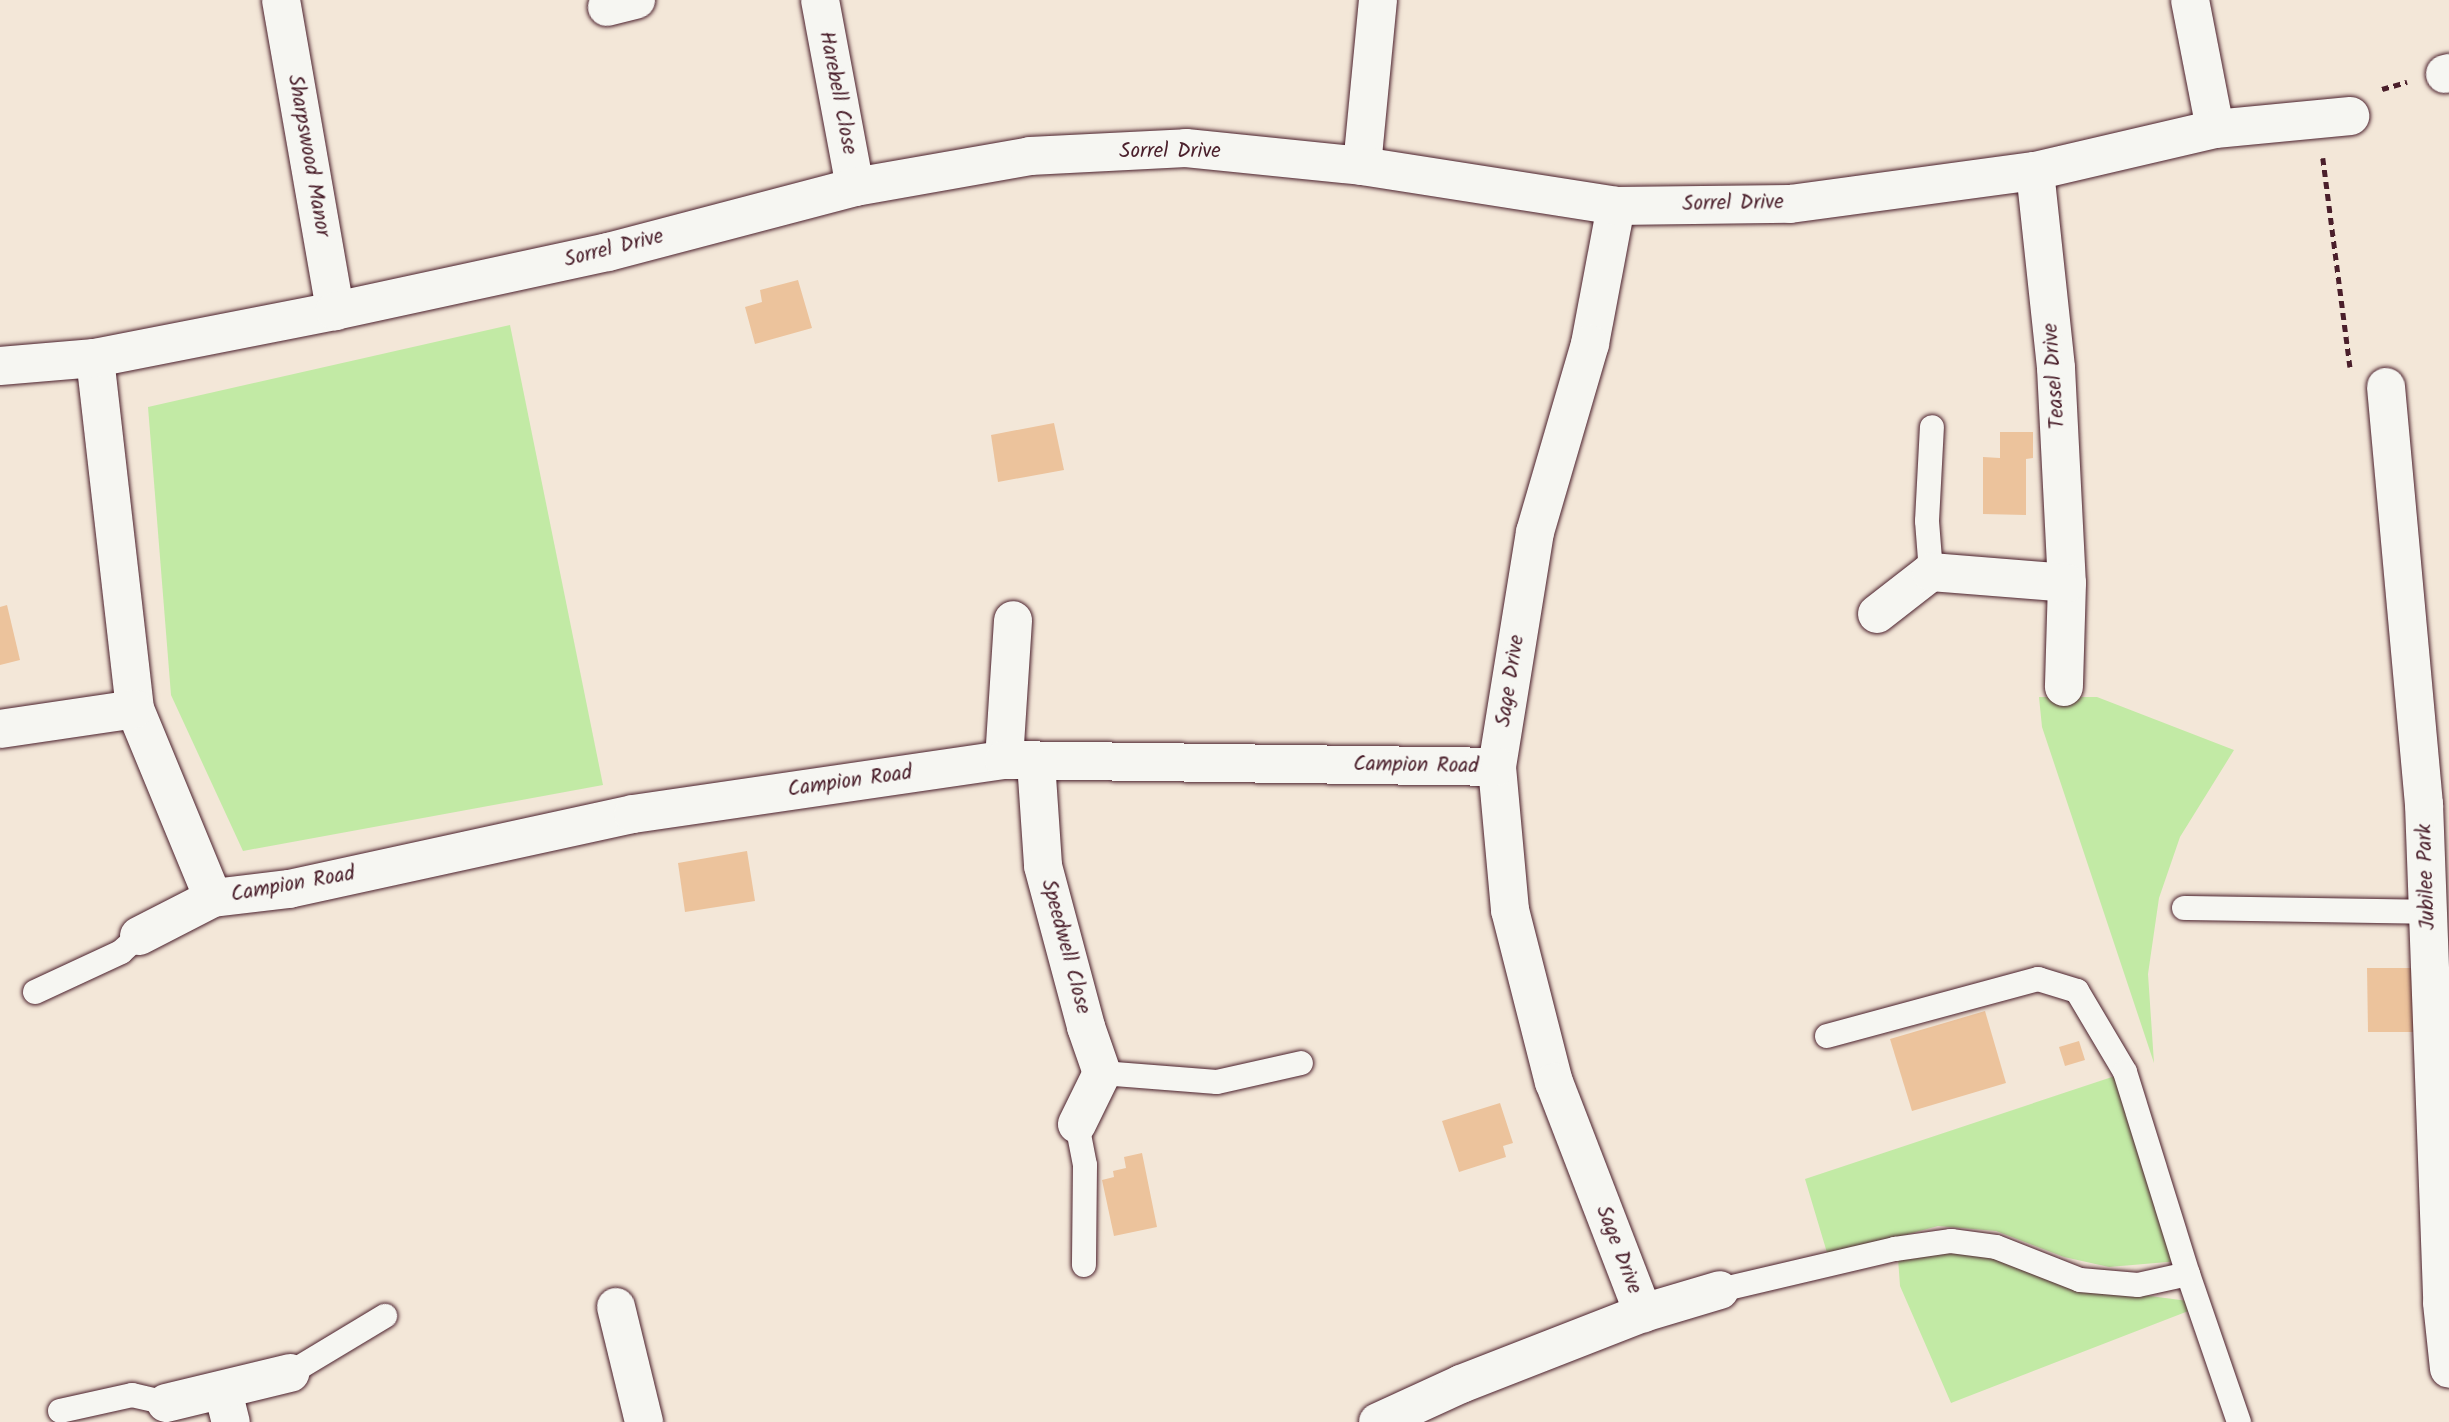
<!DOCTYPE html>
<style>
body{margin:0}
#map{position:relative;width:2449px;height:1422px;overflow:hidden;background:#f3e7d8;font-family:Kalam,sans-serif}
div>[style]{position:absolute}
.green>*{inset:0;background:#c2eaa5}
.building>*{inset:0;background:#ecc39c}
.path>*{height:4.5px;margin-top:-2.25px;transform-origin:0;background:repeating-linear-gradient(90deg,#4a1f2b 0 7px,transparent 0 12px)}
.roads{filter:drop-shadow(0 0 2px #4a1f2b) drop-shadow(0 0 2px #4a1f2b)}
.service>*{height:24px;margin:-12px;padding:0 12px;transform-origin:12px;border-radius:12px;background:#f6f6f2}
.minor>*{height:38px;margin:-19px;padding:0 19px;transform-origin:19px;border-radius:19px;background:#f6f6f2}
span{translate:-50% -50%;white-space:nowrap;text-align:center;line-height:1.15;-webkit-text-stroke:6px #f6f6f2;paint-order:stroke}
.street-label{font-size:21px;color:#4a1f2b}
</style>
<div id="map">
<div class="green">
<div style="clip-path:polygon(510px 325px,603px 785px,243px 851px,171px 695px,148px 407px)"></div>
<div style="clip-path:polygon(2039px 697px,2097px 697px,2234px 750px,2180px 837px,2159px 898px,2148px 974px,2154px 1063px,2042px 727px)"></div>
<div style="clip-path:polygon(2115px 1076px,2179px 1261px,2109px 1267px,2064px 1257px,1996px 1231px,1938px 1226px,1828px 1256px,1805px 1179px)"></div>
<div style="clip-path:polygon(1964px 1248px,2089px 1288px,2188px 1301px,2191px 1310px,1951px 1403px,1900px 1286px,1898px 1258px)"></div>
</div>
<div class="building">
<div style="clip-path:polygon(798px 280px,812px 328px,755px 344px,745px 307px,762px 302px,760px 290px)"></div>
<div style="clip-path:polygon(1054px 423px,1064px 470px,998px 482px,991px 435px)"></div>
<div style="clip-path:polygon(2000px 432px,2033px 432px,2033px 458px,2026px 459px,2026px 515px,1983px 514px,1983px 457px,2000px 458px)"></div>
<div style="clip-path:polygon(7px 605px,20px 660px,0 665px,0 607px)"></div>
<div style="clip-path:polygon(747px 851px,755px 901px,685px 912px,678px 863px)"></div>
<div style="clip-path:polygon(2367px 968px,2415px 968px,2416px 1032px,2368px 1032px)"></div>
<div style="clip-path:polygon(1985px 1011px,2006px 1083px,1912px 1111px,1890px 1039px)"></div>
<div style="clip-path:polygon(2079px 1041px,2085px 1060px,2065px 1066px,2059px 1047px)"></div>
<div style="clip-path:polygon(1500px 1103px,1513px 1143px,1503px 1146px,1506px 1157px,1459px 1172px,1442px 1121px)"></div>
<div style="clip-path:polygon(1142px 1153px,1157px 1227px,1114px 1236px,1102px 1180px,1114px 1177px,1113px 1171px,1126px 1168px,1124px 1157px)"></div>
</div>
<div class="path">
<div style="left:2382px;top:89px;width:26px;rotate:-16deg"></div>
<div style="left:2323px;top:158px;width:211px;rotate:82.6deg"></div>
</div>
<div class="roads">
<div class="service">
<div style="left:1931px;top:572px;width:51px;rotate:-94.5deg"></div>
<div style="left:1927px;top:521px;width:94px;rotate:-87deg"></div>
<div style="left:2184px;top:908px;width:244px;rotate:0.9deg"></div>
<div style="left:35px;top:992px;width:95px;rotate:-24.9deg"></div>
<div style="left:121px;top:952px;width:24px;rotate:-42deg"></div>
<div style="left:1827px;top:1036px;width:219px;rotate:-15.1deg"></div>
<div style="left:2038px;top:979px;width:41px;rotate:17.1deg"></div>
<div style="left:2077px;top:991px;width:94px;rotate:59.3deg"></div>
<div style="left:2125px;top:1072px;width:212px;rotate:72.7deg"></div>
<div style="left:2188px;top:1274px;width:157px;rotate:71deg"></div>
<div style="left:1102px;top:1073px;width:115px;rotate:4.5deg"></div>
<div style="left:1217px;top:1082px;width:86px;rotate:-12.7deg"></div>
<div style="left:1077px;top:1124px;width:42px;rotate:79deg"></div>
<div style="left:1085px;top:1165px;width:100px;rotate:90.6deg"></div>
<div style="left:1720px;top:1290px;width:180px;rotate:-13.2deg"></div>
<div style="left:1895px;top:1249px;width:57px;rotate:-8.1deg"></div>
<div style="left:1951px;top:1241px;width:45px;rotate:7.6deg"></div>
<div style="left:1996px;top:1247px;width:90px;rotate:21.4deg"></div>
<div style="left:2080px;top:1280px;width:58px;rotate:4.9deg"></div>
<div style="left:2138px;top:1285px;width:51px;rotate:-12.4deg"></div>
<div style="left:290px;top:1373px;width:111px;rotate:-31deg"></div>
<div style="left:60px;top:1411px;width:74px;rotate:-12.5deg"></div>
<div style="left:132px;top:1395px;width:35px;rotate:13deg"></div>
</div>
<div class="minor">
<div style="left:281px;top:0;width:316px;rotate:80.1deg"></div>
<div style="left:820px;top:0;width:190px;rotate:79.4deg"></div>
<div style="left:2190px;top:0;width:131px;rotate:79deg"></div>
<div style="left:607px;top:7px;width:30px;rotate:-14deg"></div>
<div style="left:2445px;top:74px;width:4px;rotate:-14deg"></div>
<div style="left:1362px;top:166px;width:167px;rotate:-84.5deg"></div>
<div style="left:2035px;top:171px;width:198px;rotate:83.9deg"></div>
<div style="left:2056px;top:368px;width:215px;rotate:87.1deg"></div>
<div style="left:2067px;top:583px;width:104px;rotate:91.7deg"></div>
<div style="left:1616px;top:206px;width:140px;rotate:100.7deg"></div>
<div style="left:1590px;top:344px;width:196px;rotate:106.3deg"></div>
<div style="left:1535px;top:532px;width:238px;rotate:99.2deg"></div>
<div style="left:1497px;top:767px;width:144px;rotate:84.8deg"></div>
<div style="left:1510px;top:910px;width:178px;rotate:75.7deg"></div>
<div style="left:1554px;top:1082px;width:248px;rotate:68.9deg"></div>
<div style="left:95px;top:358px;width:353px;rotate:83.5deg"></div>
<div style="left:135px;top:709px;width:204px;rotate:67.6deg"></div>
<div style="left:0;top:366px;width:95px;rotate:-4.8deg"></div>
<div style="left:95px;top:358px;width:245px;rotate:-11.1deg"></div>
<div style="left:335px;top:311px;width:279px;rotate:-12.2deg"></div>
<div style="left:608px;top:252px;width:255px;rotate:-14.7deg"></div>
<div style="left:855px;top:187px;width:178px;rotate:-10deg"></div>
<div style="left:1030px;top:156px;width:156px;rotate:-2.9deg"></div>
<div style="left:1186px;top:148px;width:177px;rotate:5.8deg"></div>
<div style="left:1362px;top:166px;width:257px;rotate:8.9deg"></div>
<div style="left:1616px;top:206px;width:174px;rotate:-0.7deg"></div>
<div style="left:1790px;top:204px;width:247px;rotate:-7.7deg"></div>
<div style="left:2035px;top:171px;width:185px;rotate:-13.1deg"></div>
<div style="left:2215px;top:129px;width:136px;rotate:-5.5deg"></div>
<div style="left:2386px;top:387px;width:419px;rotate:84.8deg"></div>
<div style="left:2424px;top:804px;width:499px;rotate:87.9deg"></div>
<div style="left:2442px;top:1303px;width:66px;rotate:83.9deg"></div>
<div style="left:1877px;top:614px;width:68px;rotate:-37.9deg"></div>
<div style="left:1931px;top:572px;width:136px;rotate:4.6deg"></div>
<div style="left:0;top:729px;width:136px;rotate:-8.4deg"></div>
<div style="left:1004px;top:760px;width:140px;rotate:-86.3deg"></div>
<div style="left:1036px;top:762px;width:104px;rotate:86.1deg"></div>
<div style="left:1043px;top:866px;width:167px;rotate:75deg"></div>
<div style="left:1086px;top:1027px;width:49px;rotate:70.8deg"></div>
<div style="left:1102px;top:1073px;width:57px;rotate:116.1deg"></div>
<div style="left:139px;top:936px;width:83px;rotate:-27.2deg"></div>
<div style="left:213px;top:898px;width:77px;rotate:-6.8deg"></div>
<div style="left:289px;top:889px;width:352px;rotate:-12.3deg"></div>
<div style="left:633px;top:814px;width:375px;rotate:-8.3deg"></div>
<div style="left:1004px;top:760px;width:493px;rotate:0.8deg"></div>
<div style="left:616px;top:1307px;width:118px;rotate:76.3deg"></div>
<div style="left:223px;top:1391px;width:32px;rotate:76deg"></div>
<div style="left:166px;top:1403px;width:128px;rotate:-13.6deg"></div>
<div style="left:1378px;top:1422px;width:91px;rotate:-24.6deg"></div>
<div style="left:1461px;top:1384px;width:195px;rotate:-21.3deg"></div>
<div style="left:1643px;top:1313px;width:80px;rotate:-16.6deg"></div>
</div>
</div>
<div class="street-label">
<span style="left:837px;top:93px;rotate:79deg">Harebell Close</span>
<span style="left:1170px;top:152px">Sorrel Drive</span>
<span style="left:308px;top:156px;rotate:80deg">Sharpswood Manor</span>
<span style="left:1733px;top:204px;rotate:-1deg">Sorrel Drive</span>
<span style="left:614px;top:249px;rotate:-14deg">Sorrel Drive</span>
<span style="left:2055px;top:376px;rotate:-94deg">Teasel Drive</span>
<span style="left:1511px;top:681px;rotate:-81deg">Sage Drive</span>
<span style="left:1416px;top:766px;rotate:1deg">Campion Road</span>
<span style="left:850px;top:782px;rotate:-8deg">Campion Road</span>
<span style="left:2427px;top:877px;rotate:-92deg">Jubilee Park</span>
<span style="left:293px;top:885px;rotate:-10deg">Campion Road</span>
<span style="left:1065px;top:947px;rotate:75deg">Speedwell Close</span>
<span style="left:1618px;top:1250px;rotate:69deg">Sage Drive</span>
</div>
</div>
